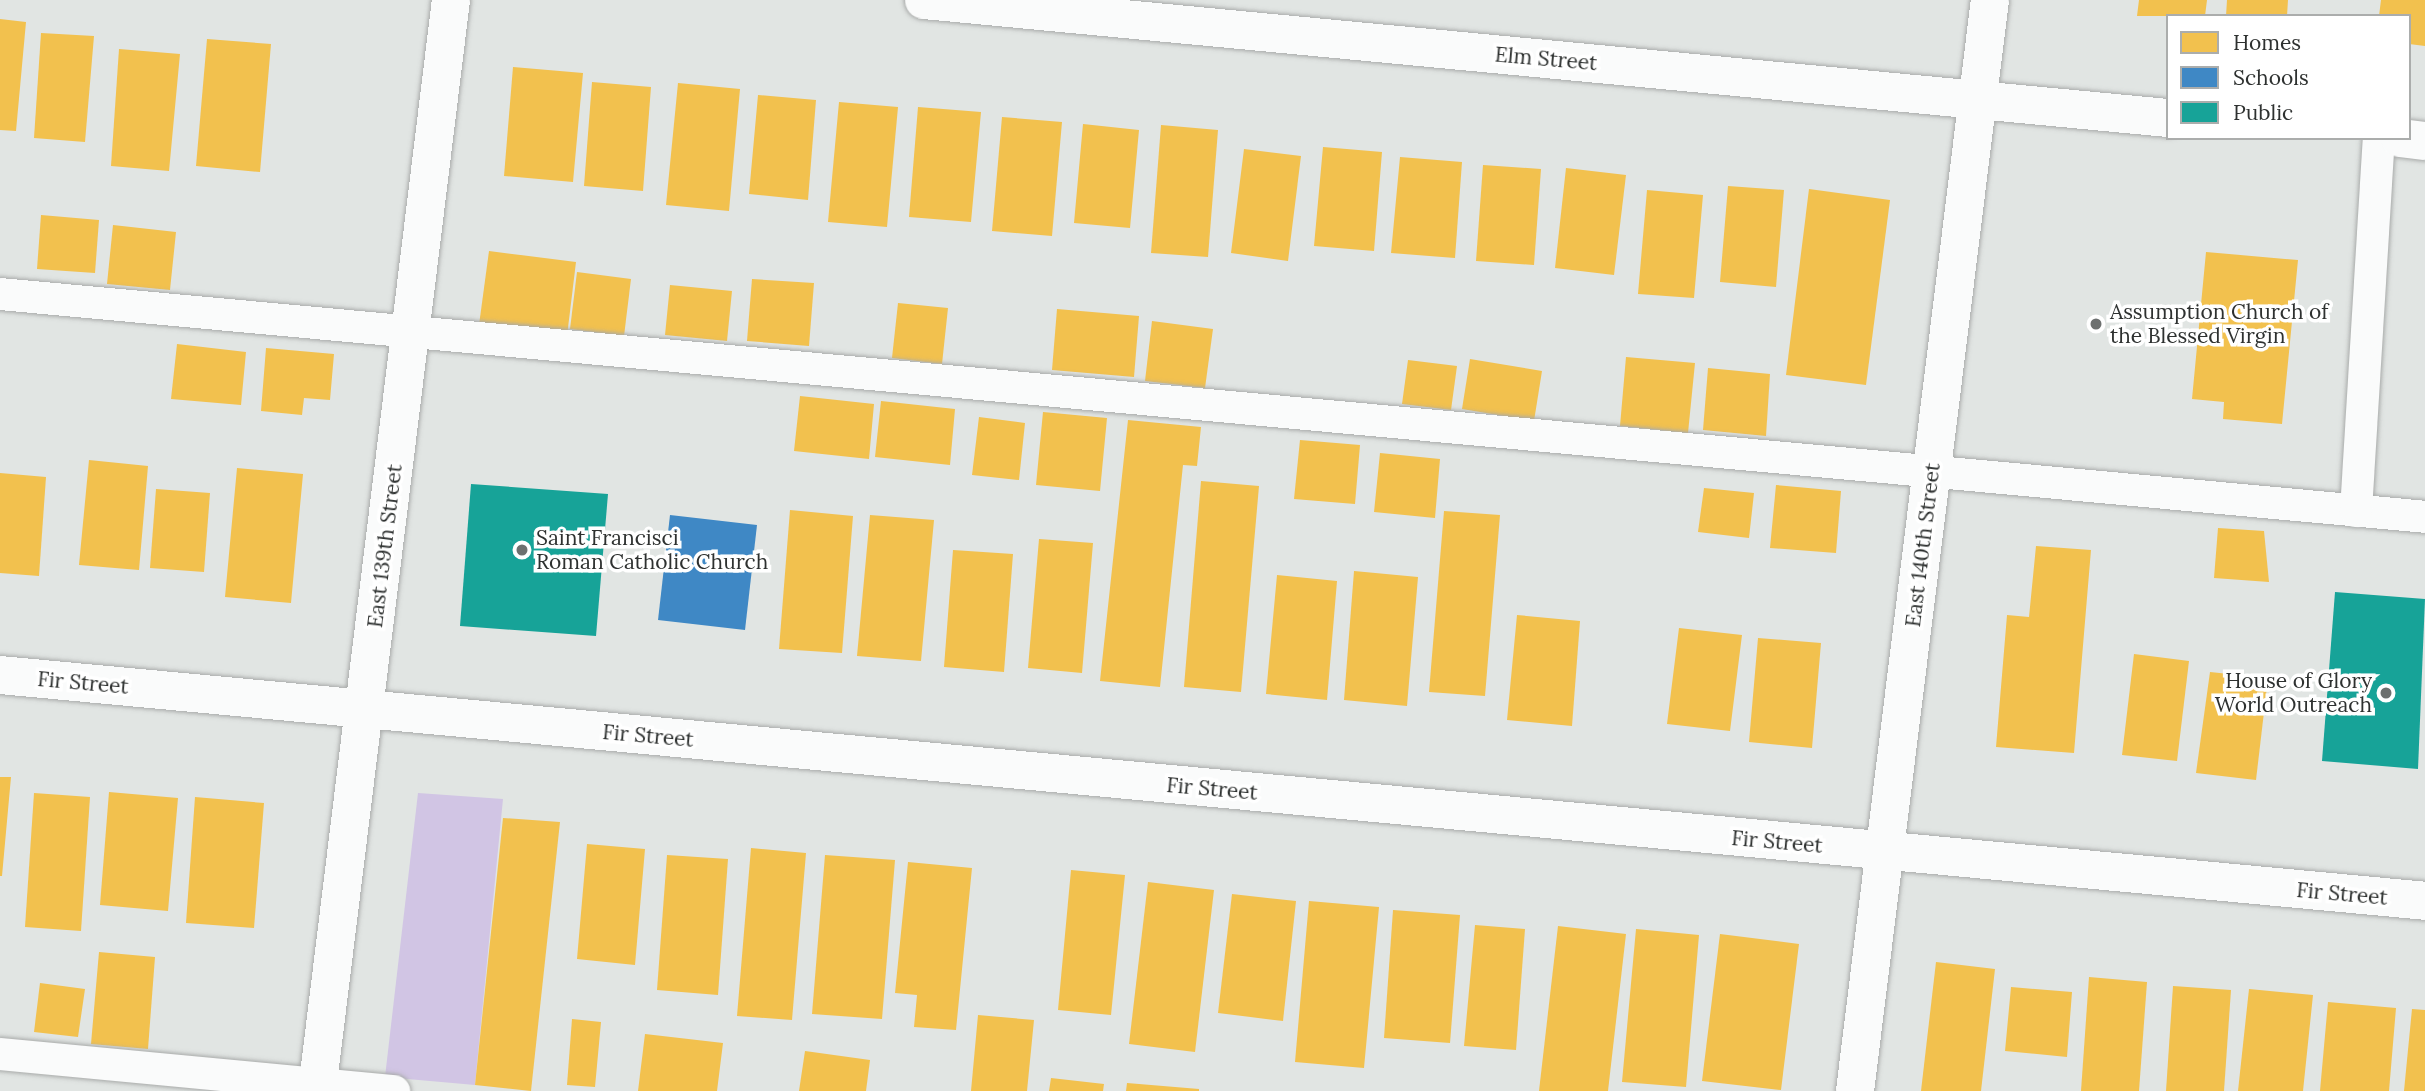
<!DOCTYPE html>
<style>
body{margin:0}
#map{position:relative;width:2425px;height:1091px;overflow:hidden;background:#e1e5e3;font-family:Lora,serif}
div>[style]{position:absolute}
.green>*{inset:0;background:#d1c5e4}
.homes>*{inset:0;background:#f2c14e}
.schools>*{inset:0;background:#3f88c5}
.public>*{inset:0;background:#17a398}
.roads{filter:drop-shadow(0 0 2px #a9abaa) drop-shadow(0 0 2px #a9abaa)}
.service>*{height:32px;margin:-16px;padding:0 16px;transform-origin:16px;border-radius:16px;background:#fafbfb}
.minor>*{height:38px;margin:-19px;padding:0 19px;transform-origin:19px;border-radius:19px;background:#fafbfb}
.dots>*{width:19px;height:19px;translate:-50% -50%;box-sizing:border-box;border:4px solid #fff;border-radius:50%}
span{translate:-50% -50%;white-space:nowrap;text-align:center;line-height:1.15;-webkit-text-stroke:7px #fff;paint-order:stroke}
.street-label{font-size:21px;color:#2e3130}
.poi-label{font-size:21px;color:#2e3130}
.left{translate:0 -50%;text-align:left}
.right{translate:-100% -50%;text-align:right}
.legend{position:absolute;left:2166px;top:14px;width:245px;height:126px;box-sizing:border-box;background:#fff;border:2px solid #abadac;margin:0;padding:9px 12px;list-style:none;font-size:21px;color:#2e3130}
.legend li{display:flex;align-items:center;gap:14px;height:35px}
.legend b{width:35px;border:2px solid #abadac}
</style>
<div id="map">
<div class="green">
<div style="clip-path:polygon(418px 793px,503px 799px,475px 1085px,385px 1077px)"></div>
</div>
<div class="homes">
<div style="clip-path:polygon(2139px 0,2207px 0,2205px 16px,2137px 16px)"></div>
<div style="clip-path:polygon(2227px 0,2288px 0,2287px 16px,2226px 16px)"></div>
<div style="clip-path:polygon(2381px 0,2425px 0,2425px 46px,2409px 44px,2409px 16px,2379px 16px)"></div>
<div style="clip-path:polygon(0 19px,26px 22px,16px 131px,0 130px)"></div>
<div style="clip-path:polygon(41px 33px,94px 36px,85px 142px,34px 138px)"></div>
<div style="clip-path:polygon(207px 39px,271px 44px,260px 172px,196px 166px)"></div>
<div style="clip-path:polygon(119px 49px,180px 54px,169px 171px,111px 166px)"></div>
<div style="clip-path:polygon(513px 67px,583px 73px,573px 182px,504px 176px)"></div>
<div style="clip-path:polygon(592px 82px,651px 87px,643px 191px,584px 186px)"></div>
<div style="clip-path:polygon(678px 83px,740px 89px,729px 211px,666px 205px)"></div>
<div style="clip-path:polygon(758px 95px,816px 100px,808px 200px,749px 194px)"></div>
<div style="clip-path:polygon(839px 102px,898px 107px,887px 227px,828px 222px)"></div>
<div style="clip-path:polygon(918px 107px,981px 112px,971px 222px,909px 217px)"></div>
<div style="clip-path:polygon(1002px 117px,1062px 122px,1052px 236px,992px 231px)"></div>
<div style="clip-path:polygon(1083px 124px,1139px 130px,1130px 228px,1074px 223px)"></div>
<div style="clip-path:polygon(1161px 125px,1218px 130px,1208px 257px,1151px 253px)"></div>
<div style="clip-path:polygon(1323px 147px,1382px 152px,1374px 251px,1314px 246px)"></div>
<div style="clip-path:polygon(1244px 149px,1301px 156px,1288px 261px,1231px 253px)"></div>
<div style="clip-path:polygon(1400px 157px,1462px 162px,1455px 258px,1391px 253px)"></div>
<div style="clip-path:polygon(1483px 165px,1541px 169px,1534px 265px,1476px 261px)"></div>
<div style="clip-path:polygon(1566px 168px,1626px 175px,1614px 275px,1555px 268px)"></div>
<div style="clip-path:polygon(1728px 186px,1784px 190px,1776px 287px,1720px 282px)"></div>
<div style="clip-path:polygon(1809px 189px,1890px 200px,1866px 385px,1786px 375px)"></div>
<div style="clip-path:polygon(1647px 190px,1703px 195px,1694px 298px,1638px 294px)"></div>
<div style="clip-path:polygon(41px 215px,99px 220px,95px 273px,37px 269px)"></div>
<div style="clip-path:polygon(113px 225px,176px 232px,170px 290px,107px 284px)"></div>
<div style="clip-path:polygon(489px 251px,576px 262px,567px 336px,479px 325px)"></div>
<div style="clip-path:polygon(2206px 252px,2298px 260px,2282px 424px,2223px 419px,2224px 402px,2192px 399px)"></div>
<div style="clip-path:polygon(577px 272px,631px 279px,624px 336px,570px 329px)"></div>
<div style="clip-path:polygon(752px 279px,814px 283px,809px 346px,747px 341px)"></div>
<div style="clip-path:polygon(670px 285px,732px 291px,727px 341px,665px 335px)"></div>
<div style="clip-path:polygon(898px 303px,948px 308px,942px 364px,892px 358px)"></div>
<div style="clip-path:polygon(1057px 309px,1139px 316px,1134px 377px,1052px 370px)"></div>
<div style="clip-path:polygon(1152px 321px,1213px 329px,1205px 388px,1145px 381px)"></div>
<div style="clip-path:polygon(177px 344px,246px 352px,241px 405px,171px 399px)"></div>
<div style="clip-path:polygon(266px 348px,334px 354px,330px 400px,304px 398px,302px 415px,261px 411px)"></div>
<div style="clip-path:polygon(1626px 357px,1695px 363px,1688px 433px,1620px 426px)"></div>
<div style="clip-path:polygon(1470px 359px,1542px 371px,1534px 421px,1462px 409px)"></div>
<div style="clip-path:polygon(1408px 360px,1457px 366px,1451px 410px,1402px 404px)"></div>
<div style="clip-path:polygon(1708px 368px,1770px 374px,1766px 436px,1703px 430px)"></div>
<div style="clip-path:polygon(800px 396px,874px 404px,869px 459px,794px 451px)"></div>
<div style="clip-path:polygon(881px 401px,955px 409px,950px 465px,875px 457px)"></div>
<div style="clip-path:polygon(1043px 412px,1107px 418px,1100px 491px,1036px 485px)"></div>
<div style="clip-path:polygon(979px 417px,1025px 423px,1019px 480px,972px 475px)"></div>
<div style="clip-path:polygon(1128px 420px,1201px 427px,1197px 466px,1183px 465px,1160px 687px,1100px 681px)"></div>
<div style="clip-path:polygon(1300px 440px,1360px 445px,1355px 504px,1294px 499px)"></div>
<div style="clip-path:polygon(1380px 453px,1440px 459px,1435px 518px,1374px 512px)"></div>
<div style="clip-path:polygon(89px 460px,148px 466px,139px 570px,79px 565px)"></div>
<div style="clip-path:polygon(237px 468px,303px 474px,291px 603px,225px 597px)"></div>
<div style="clip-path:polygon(0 473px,46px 477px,39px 576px,0 573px)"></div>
<div style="clip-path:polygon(1201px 481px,1259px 486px,1241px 692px,1184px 687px)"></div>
<div style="clip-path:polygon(1776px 485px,1841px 491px,1836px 553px,1770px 548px)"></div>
<div style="clip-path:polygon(1704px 488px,1754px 493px,1749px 538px,1698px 532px)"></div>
<div style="clip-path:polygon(156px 489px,210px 493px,204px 572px,150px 568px)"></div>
<div style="clip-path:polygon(790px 510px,853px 516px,842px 653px,779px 649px)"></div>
<div style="clip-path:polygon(1444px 511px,1500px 515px,1485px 696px,1429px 692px)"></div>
<div style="clip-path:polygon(870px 515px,934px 520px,921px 661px,857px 656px)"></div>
<div style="clip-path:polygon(2218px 528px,2264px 531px,2269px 582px,2214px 578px)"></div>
<div style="clip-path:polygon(1039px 539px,1093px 543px,1082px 673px,1028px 668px)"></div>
<div style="clip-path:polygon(2036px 546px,2091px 550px,2074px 753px,1996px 747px,2007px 615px,2029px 617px)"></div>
<div style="clip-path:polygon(953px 550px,1013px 554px,1004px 672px,944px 667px)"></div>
<div style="clip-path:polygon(1354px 571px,1418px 577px,1407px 706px,1344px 700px)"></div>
<div style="clip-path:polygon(1277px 575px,1337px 581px,1327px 700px,1266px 694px)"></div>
<div style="clip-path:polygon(1517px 615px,1580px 621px,1572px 726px,1507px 720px)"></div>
<div style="clip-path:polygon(1679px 628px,1742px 635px,1730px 731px,1667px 724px)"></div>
<div style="clip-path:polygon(1758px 638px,1821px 643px,1812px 748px,1749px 742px)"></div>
<div style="clip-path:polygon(2134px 654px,2189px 661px,2177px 761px,2122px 755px)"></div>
<div style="clip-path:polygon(2210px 672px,2268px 678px,2256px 780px,2196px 773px)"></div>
<div style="clip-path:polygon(0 777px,11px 777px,2px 876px,0 876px)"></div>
<div style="clip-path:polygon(109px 792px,178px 798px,168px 911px,100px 905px)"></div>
<div style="clip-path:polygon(34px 793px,90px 797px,81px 931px,25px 927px)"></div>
<div style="clip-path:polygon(195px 797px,264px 803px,254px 928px,186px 923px)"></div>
<div style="clip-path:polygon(503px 818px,560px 822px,531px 1091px,475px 1085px)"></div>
<div style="clip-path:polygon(587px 844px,645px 849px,635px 965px,577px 959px)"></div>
<div style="clip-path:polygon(751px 848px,806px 853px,792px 1020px,737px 1016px)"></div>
<div style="clip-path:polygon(667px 855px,728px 859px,718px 995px,657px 990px)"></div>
<div style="clip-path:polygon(825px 855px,895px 860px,882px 1019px,812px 1014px)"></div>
<div style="clip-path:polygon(908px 862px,972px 868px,956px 1030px,914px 1027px,917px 995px,895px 993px)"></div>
<div style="clip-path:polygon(1071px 870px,1125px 875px,1111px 1015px,1058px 1010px)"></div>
<div style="clip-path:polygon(1148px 882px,1214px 890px,1195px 1052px,1129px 1044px)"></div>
<div style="clip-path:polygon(1232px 894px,1296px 901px,1283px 1021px,1218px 1013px)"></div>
<div style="clip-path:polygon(1309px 901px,1379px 907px,1364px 1068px,1295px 1062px)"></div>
<div style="clip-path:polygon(1393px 910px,1460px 915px,1450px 1043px,1384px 1038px)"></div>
<div style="clip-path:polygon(1475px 925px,1525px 929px,1516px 1050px,1464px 1046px)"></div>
<div style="clip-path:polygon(1558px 926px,1626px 934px,1608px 1091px,1539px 1091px)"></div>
<div style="clip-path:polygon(1636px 929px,1699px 935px,1686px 1087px,1622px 1082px)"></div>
<div style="clip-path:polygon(1720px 934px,1799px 944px,1781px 1090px,1702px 1081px)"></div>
<div style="clip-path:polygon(99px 952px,155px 957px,148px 1049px,91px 1044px)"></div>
<div style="clip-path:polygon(1936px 962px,1995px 969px,1981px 1091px,1921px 1091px)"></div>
<div style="clip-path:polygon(2089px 977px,2147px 982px,2139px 1091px,2081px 1091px)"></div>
<div style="clip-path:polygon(40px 983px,85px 989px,78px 1037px,34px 1032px)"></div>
<div style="clip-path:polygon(2173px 986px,2231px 990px,2224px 1091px,2166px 1091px)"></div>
<div style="clip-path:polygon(2011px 987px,2072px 992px,2067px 1057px,2005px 1051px)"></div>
<div style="clip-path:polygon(2249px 989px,2313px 995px,2303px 1091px,2238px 1091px)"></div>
<div style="clip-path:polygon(2328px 1002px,2396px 1008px,2389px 1091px,2320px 1091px)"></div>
<div style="clip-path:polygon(2412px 1009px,2425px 1010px,2425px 1091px,2404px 1091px)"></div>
<div style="clip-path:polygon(978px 1015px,1034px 1020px,1027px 1091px,971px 1091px)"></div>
<div style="clip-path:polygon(572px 1019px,601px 1022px,595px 1087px,567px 1085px)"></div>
<div style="clip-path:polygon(645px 1034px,723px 1043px,717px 1091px,638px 1091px)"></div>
<div style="clip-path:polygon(805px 1051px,870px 1060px,866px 1091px,799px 1091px)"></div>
<div style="clip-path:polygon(1051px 1078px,1104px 1084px,1103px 1091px,1049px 1091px)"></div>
<div style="clip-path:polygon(1127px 1083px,1199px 1089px,1199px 1091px,1126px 1091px)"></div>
</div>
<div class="schools">
<div style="clip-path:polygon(670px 515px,757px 525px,745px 630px,658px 620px)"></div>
</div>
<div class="public">
<div style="clip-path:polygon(471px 484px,608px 494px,596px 636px,460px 626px)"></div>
<div style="clip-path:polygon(2335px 592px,2425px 599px,2418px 769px,2322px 761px)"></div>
</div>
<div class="roads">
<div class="service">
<div style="left:0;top:294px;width:2435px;rotate:5.25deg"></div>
<div style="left:2356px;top:511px;width:374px;rotate:-86.5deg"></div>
<div style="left:0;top:1054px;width:396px;rotate:5.4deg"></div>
</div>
<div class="minor">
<div style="left:924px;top:0;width:1250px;rotate:5.42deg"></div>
<div style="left:2400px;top:138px;width:25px;rotate:7deg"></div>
<div style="left:0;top:675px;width:2436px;rotate:5.32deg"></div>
<div style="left:317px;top:1091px;width:1099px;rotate:-83deg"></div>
<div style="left:1855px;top:1091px;width:1099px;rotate:-82.95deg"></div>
</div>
</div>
<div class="dots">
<div style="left:2096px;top:324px;background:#6d706f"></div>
<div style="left:522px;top:550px;background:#6d706f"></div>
<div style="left:2386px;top:693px;background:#6d706f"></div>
</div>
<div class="street-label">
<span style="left:1546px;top:59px;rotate:5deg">Elm Street</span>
<span style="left:1923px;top:545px;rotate:-83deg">East 140th Street</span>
<span style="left:385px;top:546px;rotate:-83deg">East 139th Street</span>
<span style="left:83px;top:683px;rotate:5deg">Fir Street</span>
<span style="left:648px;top:736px;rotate:5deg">Fir Street</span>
<span style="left:1212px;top:789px;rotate:5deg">Fir Street</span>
<span style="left:1777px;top:842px;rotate:5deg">Fir Street</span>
<span style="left:2342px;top:894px;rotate:5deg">Fir Street</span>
</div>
<div class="poi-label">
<span class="left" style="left:2110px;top:324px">Assumption Church of<br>the Blessed Virgin</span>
<span class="left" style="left:536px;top:550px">Saint Francisci<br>Roman Catholic Church</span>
<span class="right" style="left:2372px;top:693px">House of Glory<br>World Outreach</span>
</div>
<ul class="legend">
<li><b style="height:19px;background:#f2c14e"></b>Homes</li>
<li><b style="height:19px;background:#3f88c5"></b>Schools</li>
<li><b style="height:19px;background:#17a398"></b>Public</li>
</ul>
</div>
